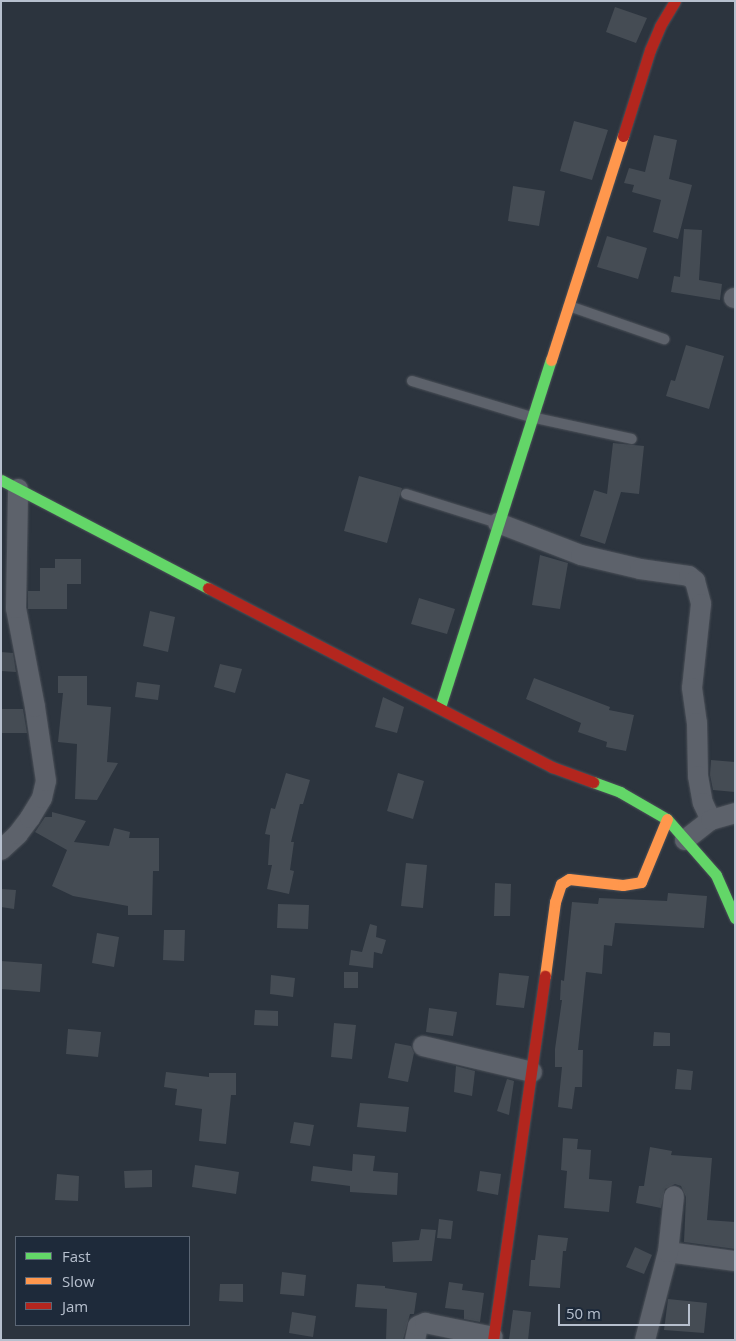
<!DOCTYPE html>
<style>
body{margin:0}
#map{position:relative;width:736px;height:1341px;overflow:hidden;background:#2c343e;font-family:"Open Sans",sans-serif}
div>[style]{position:absolute}
.building>*{inset:0;background:#454c54}
.roads{filter:drop-shadow(0 0 1px #4b5058) drop-shadow(0 0 1px #4b5058)}
.lane>*{height:10px;margin:-5px;padding:0 5px;transform-origin:5px;border-radius:5px;background:#5d626b}
.street>*{height:20px;margin:-10px;padding:0 10px;transform-origin:10px;border-radius:10px;background:#5d626b}
.fast>*{height:11px;margin:-5.5px;padding:0 5.5px;transform-origin:5.5px;border-radius:5.5px;background:#63d668}
.slow>*{height:11px;margin:-5.5px;padding:0 5.5px;transform-origin:5.5px;border-radius:5.5px;background:#ff974d}
.jam>*{height:11px;margin:-5.5px;padding:0 5.5px;transform-origin:5.5px;border-radius:5.5px;background:#b3261e}
span{translate:-50% -50%;white-space:nowrap;text-align:center;line-height:1.15;-webkit-text-stroke:4.5px #1e2a3a;paint-order:stroke}
.frame{position:absolute;inset:0;border:2px solid #b7c0ce;pointer-events:none}
.legend{position:absolute;left:15px;top:1236px;width:175px;height:90px;box-sizing:border-box;background:#1e2a3a;border:1px solid #5b6675;margin:0;padding:6px 9px;list-style:none;font-size:15px;color:#b7c0ce}
.legend li{display:flex;align-items:center;gap:10px;height:25px}
.legend b{width:25px;border:1px solid #5b6675}
.scale{position:absolute;left:558px;top:1304px;width:132px;height:22px;box-sizing:border-box;border:2px solid #b7c0ce;border-top:0;padding-left:6px;font-size:15px;line-height:18px;white-space:nowrap;color:#b7c0ce;-webkit-text-stroke:4px #1e2a3a;paint-order:stroke}
</style>
<div id="map">
<div class="building">
<div style="clip-path:polygon(615px 7px,647px 18px,636px 43px,606px 32px)"></div>
<div style="clip-path:polygon(574px 121px,608px 130px,592px 180px,560px 171px)"></div>
<div style="clip-path:polygon(654px 135px,677px 140px,669px 179px,692px 185px,678px 239px,653px 232px,661px 200px,632px 192px,634px 185px,624px 183px,629px 168px,645px 172px)"></div>
<div style="clip-path:polygon(513px 186px,545px 191px,539px 226px,508px 221px)"></div>
<div style="clip-path:polygon(684px 229px,702px 230px,699px 280px,722px 284px,720px 300px,671px 292px,674px 276px,680px 277px)"></div>
<div style="clip-path:polygon(607px 236px,647px 248px,638px 279px,597px 267px)"></div>
<div style="clip-path:polygon(686px 345px,724px 356px,709px 409px,666px 396px,671px 380px,675px 381px)"></div>
<div style="clip-path:polygon(613px 443px,644px 446px,639px 494px,621px 492px,605px 544px,580px 536px,594px 490px,607px 494px)"></div>
<div style="clip-path:polygon(359px 476px,402px 488px,387px 543px,344px 531px)"></div>
<div style="clip-path:polygon(540px 555px,568px 563px,560px 609px,532px 605px)"></div>
<div style="clip-path:polygon(55px 559px,81px 559px,81px 584px,67px 584px,67px 609px,28px 609px,28px 591px,40px 591px,40px 568px,55px 568px)"></div>
<div style="clip-path:polygon(419px 598px,455px 609px,447px 634px,411px 624px)"></div>
<div style="clip-path:polygon(150px 611px,175px 617px,168px 652px,143px 646px)"></div>
<div style="clip-path:polygon(1px 652px,13px 653px,16px 672px,1px 671px)"></div>
<div style="clip-path:polygon(220px 664px,242px 669px,235px 693px,214px 687px)"></div>
<div style="clip-path:polygon(58px 676px,87px 676px,87px 705px,111px 707px,107px 762px,118px 763px,97px 800px,75px 799px,77px 744px,58px 742px,63px 693px,58px 693px)"></div>
<div style="clip-path:polygon(534px 678px,610px 707px,609px 710px,634px 715px,626px 751px,606px 747px,607px 742px,578px 732px,581px 723px,526px 699px)"></div>
<div style="clip-path:polygon(137px 682px,160px 685px,158px 700px,135px 697px)"></div>
<div style="clip-path:polygon(383px 697px,404px 707px,397px 733px,375px 727px)"></div>
<div style="clip-path:polygon(1px 709px,23px 709px,27px 733px,1px 733px)"></div>
<div style="clip-path:polygon(711px 760px,735px 762px,735px 792px,713px 790px,710px 775px)"></div>
<div style="clip-path:polygon(286px 773px,310px 780px,303px 804px,300px 804px,291px 842px,294px 842px,290px 870px,294px 871px,289px 894px,267px 889px,272px 865px,268px 865px,270px 835px,265px 834px,271px 808px,275px 809px)"></div>
<div style="clip-path:polygon(398px 773px,424px 781px,413px 819px,387px 811px)"></div>
<div style="clip-path:polygon(52px 812px,86px 821px,74px 842px,109px 846px,114px 828px,130px 832px,129px 838px,159px 838px,159px 871px,153px 871px,152px 915px,128px 915px,128px 906px,73px 896px,52px 886px,67px 850px,35px 832px,45px 817px,52px 817px)"></div>
<div style="clip-path:polygon(406px 863px,427px 865px,423px 908px,401px 906px)"></div>
<div style="clip-path:polygon(495px 883px,511px 884px,510px 916px,494px 916px)"></div>
<div style="clip-path:polygon(1px 889px,16px 890px,14px 909px,1px 907px)"></div>
<div style="clip-path:polygon(668px 893px,707px 896px,704px 928px,615px 923px,612px 946px,604px 945px,602px 974px,586px 972px,578px 1050px,583px 1050px,582px 1087px,575px 1087px,572px 1109px,558px 1107px,562px 1067px,555px 1067px,555px 1049px,562px 1000px,560px 1000px,561px 980px,564px 981px,572px 902px,598px 904px,599px 898px,667px 901px)"></div>
<div style="clip-path:polygon(278px 904px,309px 905px,308px 929px,277px 928px)"></div>
<div style="clip-path:polygon(370px 924px,377px 926px,376px 937px,386px 940px,382px 954px,374px 952px,373px 968px,349px 965px,351px 950px,362px 952px)"></div>
<div style="clip-path:polygon(164px 930px,185px 930px,184px 961px,163px 960px)"></div>
<div style="clip-path:polygon(97px 933px,119px 937px,114px 967px,92px 963px)"></div>
<div style="clip-path:polygon(1px 961px,42px 964px,40px 992px,1px 989px)"></div>
<div style="clip-path:polygon(344px 972px,358px 972px,358px 988px,344px 988px)"></div>
<div style="clip-path:polygon(499px 973px,529px 976px,524px 1008px,496px 1005px)"></div>
<div style="clip-path:polygon(271px 975px,295px 978px,293px 997px,270px 994px)"></div>
<div style="clip-path:polygon(429px 1008px,457px 1012px,453px 1036px,426px 1032px)"></div>
<div style="clip-path:polygon(255px 1010px,278px 1011px,278px 1026px,254px 1025px)"></div>
<div style="clip-path:polygon(334px 1023px,356px 1025px,352px 1059px,331px 1057px)"></div>
<div style="clip-path:polygon(68px 1029px,101px 1032px,98px 1057px,66px 1054px)"></div>
<div style="clip-path:polygon(654px 1032px,670px 1033px,670px 1046px,653px 1046px)"></div>
<div style="clip-path:polygon(395px 1043px,411px 1046px,414px 1053px,408px 1082px,388px 1078px)"></div>
<div style="clip-path:polygon(456px 1066px,475px 1071px,472px 1096px,454px 1092px)"></div>
<div style="clip-path:polygon(677px 1069px,693px 1071px,691px 1090px,675px 1089px)"></div>
<div style="clip-path:polygon(166px 1072px,209px 1077px,209px 1073px,236px 1073px,236px 1095px,231px 1095px,226px 1144px,199px 1141px,202px 1109px,175px 1105px,177px 1089px,164px 1087px)"></div>
<div style="clip-path:polygon(507px 1079px,514px 1081px,509px 1115px,497px 1111px)"></div>
<div style="clip-path:polygon(360px 1103px,409px 1107px,406px 1132px,357px 1127px)"></div>
<div style="clip-path:polygon(294px 1122px,314px 1125px,310px 1146px,290px 1143px)"></div>
<div style="clip-path:polygon(563px 1138px,578px 1139px,577px 1149px,591px 1150px,589px 1179px,612px 1181px,609px 1212px,564px 1208px,567px 1171px,561px 1170px)"></div>
<div style="clip-path:polygon(650px 1147px,672px 1151px,671px 1155px,712px 1158px,707px 1220px,735px 1222px,735px 1249px,684px 1242px,686px 1197px,681px 1186px,675px 1184px,665px 1189px,661px 1208px,636px 1203px,639px 1186px,644px 1186px)"></div>
<div style="clip-path:polygon(353px 1154px,375px 1156px,373px 1171px,398px 1173px,397px 1195px,350px 1192px,350px 1186px,311px 1181px,313px 1166px,352px 1171px)"></div>
<div style="clip-path:polygon(195px 1165px,239px 1172px,236px 1194px,192px 1187px)"></div>
<div style="clip-path:polygon(152px 1170px,152px 1187px,125px 1188px,124px 1171px)"></div>
<div style="clip-path:polygon(480px 1171px,501px 1174px,498px 1195px,477px 1191px)"></div>
<div style="clip-path:polygon(57px 1174px,79px 1176px,78px 1201px,55px 1200px)"></div>
<div style="clip-path:polygon(439px 1219px,453px 1221px,451px 1239px,437px 1238px)"></div>
<div style="clip-path:polygon(421px 1229px,436px 1230px,432px 1261px,393px 1262px,392px 1242px,419px 1240px)"></div>
<div style="clip-path:polygon(538px 1235px,568px 1238px,566px 1251px,563px 1251px,560px 1288px,529px 1286px,531px 1260px,535px 1260px)"></div>
<div style="clip-path:polygon(635px 1247px,652px 1255px,644px 1274px,626px 1267px)"></div>
<div style="clip-path:polygon(282px 1272px,306px 1275px,304px 1296px,280px 1294px)"></div>
<div style="clip-path:polygon(449px 1282px,463px 1284px,462px 1290px,484px 1293px,480px 1322px,464px 1319px,464px 1310px,445px 1308px)"></div>
<div style="clip-path:polygon(220px 1284px,243px 1284px,243px 1302px,219px 1301px)"></div>
<div style="clip-path:polygon(357px 1284px,385px 1286px,385px 1288px,417px 1293px,414px 1314px,410px 1314px,403px 1340px,386px 1340px,387px 1309px,355px 1307px)"></div>
<div style="clip-path:polygon(668px 1299px,707px 1303px,704px 1333px,664px 1330px)"></div>
<div style="clip-path:polygon(513px 1310px,531px 1312px,528px 1340px,509px 1340px)"></div>
<div style="clip-path:polygon(292px 1312px,316px 1316px,313px 1337px,289px 1333px)"></div>
</div>
<div class="roads">
<div class="lane">
<div style="left:569px;top:306px;width:101px;rotate:19.2deg"></div>
<div style="left:412px;top:381px;width:124px;rotate:16.8deg"></div>
<div style="left:531px;top:417px;width:103px;rotate:12.3deg"></div>
<div style="left:406px;top:494px;width:96px;rotate:17.5deg"></div>
</div>
<div class="street">
<div style="left:734px;top:298px;width:1px"></div>
<div style="left:498px;top:523px;width:89px;rotate:21.1deg"></div>
<div style="left:581px;top:555px;width:61px;rotate:13.3deg"></div>
<div style="left:640px;top:569px;width:49px;rotate:8.1deg"></div>
<div style="left:689px;top:576px;width:8px;rotate:40deg"></div>
<div style="left:695px;top:581px;width:24px;rotate:75deg"></div>
<div style="left:701px;top:604px;width:84px;rotate:96.1deg"></div>
<div style="left:692px;top:688px;width:35px;rotate:82deg"></div>
<div style="left:697px;top:723px;width:53px;rotate:88.9deg"></div>
<div style="left:698px;top:776px;width:27px;rotate:80deg"></div>
<div style="left:703px;top:803px;width:19px;rotate:65deg"></div>
<div style="left:685px;top:840px;width:33px;rotate:-38deg"></div>
<div style="left:711px;top:820px;width:25px;rotate:-16deg"></div>
<div style="left:1px;top:850px;width:23px;rotate:-43deg"></div>
<div style="left:18px;top:834px;width:20px;rotate:-53deg"></div>
<div style="left:30px;top:818px;width:23px;rotate:-59deg"></div>
<div style="left:42px;top:798px;width:17px;rotate:-77deg"></div>
<div style="left:46px;top:781px;width:75px;rotate:-98.5deg"></div>
<div style="left:35px;top:707px;width:101px;rotate:-100.9deg"></div>
<div style="left:16px;top:608px;width:119px;rotate:-89deg"></div>
<div style="left:423px;top:1046px;width:112px;rotate:13.4deg"></div>
<div style="left:668px;top:1252px;width:68px;rotate:7.7deg"></div>
<div style="left:415px;top:1340px;width:14px;rotate:-78deg"></div>
<div style="left:418px;top:1326px;width:8px;rotate:-23deg"></div>
<div style="left:425px;top:1323px;width:69px;rotate:11.6deg"></div>
<div style="left:645px;top:1340px;width:91px;rotate:-75.4deg"></div>
<div style="left:668px;top:1252px;width:56px;rotate:-83.9deg"></div>
</div>
<div class="fast">
<div style="left:1px;top:480px;width:233px;rotate:27.6deg"></div>
<div style="left:440px;top:707px;width:364px;rotate:-72.3deg"></div>
<div style="left:593px;top:782px;width:29px;rotate:20deg"></div>
<div style="left:620px;top:792px;width:54px;rotate:29.9deg"></div>
<div style="left:667px;top:819px;width:74px;rotate:48.8deg"></div>
<div style="left:716px;top:875px;width:47px;rotate:66.2deg"></div>
</div>
<div class="slow">
<div style="left:551px;top:360px;width:235px;rotate:-72.2deg"></div>
<div style="left:545px;top:976px;width:75px;rotate:-82.3deg"></div>
<div style="left:555px;top:902px;width:19px;rotate:-72deg"></div>
<div style="left:561px;top:884px;width:9px;rotate:-32deg"></div>
<div style="left:569px;top:879px;width:54px;rotate:6.3deg"></div>
<div style="left:623px;top:885px;width:18px;rotate:-9deg"></div>
<div style="left:641px;top:882px;width:68px;rotate:-67.6deg"></div>
</div>
<div class="jam">
<div style="left:623px;top:136px;width:90px;rotate:-72.6deg"></div>
<div style="left:650px;top:50px;width:26px;rotate:-67deg"></div>
<div style="left:660px;top:26px;width:29px;rotate:-59deg"></div>
<div style="left:208px;top:588px;width:388px;rotate:27.5deg"></div>
<div style="left:552px;top:767px;width:44px;rotate:20.1deg"></div>
<div style="left:493px;top:1340px;width:368px;rotate:-81.9deg"></div>
</div>
</div>
<div class="frame"></div>
<ul class="legend">
<li><b style="height:6px;background:#63d668"></b>Fast</li>
<li><b style="height:6px;background:#ff974d"></b>Slow</li>
<li><b style="height:6px;background:#b3261e"></b>Jam</li>
</ul>
<div class="scale">50 m</div>
</div>
